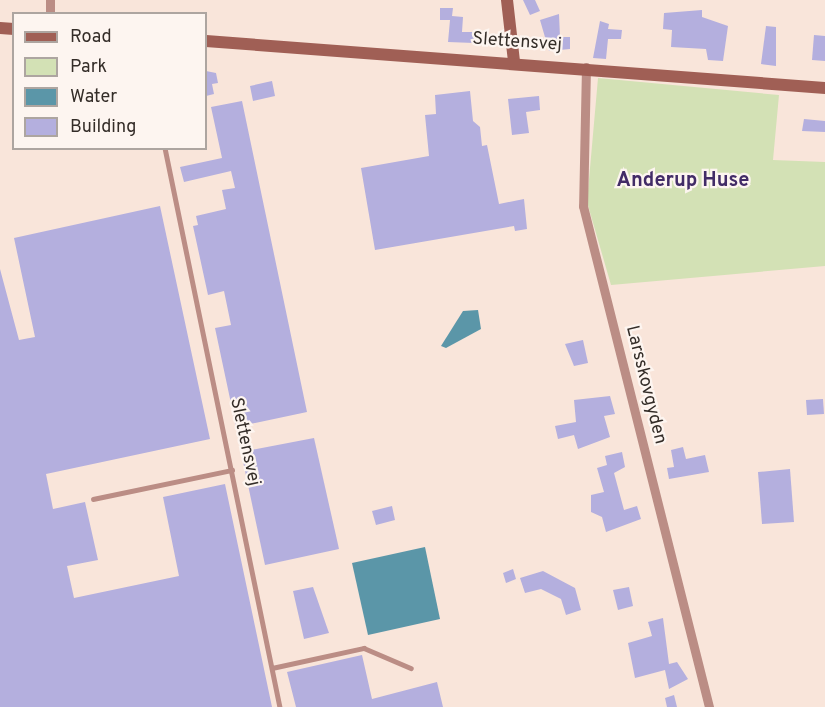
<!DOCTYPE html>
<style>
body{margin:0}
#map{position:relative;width:825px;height:707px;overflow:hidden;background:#f9e5da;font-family:Overpass,sans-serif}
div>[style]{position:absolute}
.green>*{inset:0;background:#d3e1b5}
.water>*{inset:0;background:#5b96a8}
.building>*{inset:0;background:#b4afde}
.lane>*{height:4.5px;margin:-2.25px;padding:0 2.25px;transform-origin:2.25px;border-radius:2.25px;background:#bb8d85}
.street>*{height:9px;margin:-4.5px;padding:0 4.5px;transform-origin:4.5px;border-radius:4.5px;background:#bb8d85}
.secondary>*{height:12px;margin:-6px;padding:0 6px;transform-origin:6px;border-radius:6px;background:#a05f55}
span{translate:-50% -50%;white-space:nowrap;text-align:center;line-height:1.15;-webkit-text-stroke:4.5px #fdf5f0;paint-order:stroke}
.street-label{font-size:18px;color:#342d28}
.neighbourhood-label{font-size:20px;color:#422c67;font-weight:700}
.legend{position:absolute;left:12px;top:12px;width:195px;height:138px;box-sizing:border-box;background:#fdf5f0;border:2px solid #ada5a0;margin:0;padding:8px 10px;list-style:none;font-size:18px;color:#342d28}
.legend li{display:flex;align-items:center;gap:12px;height:30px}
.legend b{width:30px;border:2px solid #ada5a0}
</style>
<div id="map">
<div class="green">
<div style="clip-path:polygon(598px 78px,779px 95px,773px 160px,825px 162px,825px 266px,611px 285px,587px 202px)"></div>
</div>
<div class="water">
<div style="clip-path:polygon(478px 310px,481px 329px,446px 348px,441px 346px,463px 311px)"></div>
<div style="clip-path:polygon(425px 547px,440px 619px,368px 635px,352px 563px)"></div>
</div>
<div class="building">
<div style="clip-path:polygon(523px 0,535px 0,540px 11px,530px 15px)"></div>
<div style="clip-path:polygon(440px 8px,453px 8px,452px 16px,463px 17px,462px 32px,475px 32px,474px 43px,448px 42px,450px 20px,440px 20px)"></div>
<div style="clip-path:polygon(702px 10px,702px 17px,728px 26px,723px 61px,708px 60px,706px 49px,671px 47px,672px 30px,663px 29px,664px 13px)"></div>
<div style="clip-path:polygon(559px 14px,560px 37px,570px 37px,570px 49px,549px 51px,540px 20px)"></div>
<div style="clip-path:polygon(600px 21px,609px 24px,608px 29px,622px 30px,621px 39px,608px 39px,606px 59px,593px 58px)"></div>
<div style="clip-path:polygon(766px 26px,776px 27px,776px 66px,761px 64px)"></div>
<div style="clip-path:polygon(814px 35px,825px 36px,825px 61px,812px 60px)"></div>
<div style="clip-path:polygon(206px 71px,216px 73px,218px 83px,212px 84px,214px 94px,206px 96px)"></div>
<div style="clip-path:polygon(272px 81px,275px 96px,253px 101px,250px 86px)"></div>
<div style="clip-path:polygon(470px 91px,473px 121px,480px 127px,482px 146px,487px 145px,499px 204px,524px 199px,527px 229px,515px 231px,514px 226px,375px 250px,361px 168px,429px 156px,425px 115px,436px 114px,435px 95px)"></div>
<div style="clip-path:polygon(539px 96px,540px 110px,526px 112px,529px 133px,512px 135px,508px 99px)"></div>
<div style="clip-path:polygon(242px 101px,307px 412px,236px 427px,215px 328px,231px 325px,224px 291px,208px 295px,193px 226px,198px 225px,196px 216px,226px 209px,222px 190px,235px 188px,231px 171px,184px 182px,180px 167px,222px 158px,211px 107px)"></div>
<div style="clip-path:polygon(804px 119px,825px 121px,825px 132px,802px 131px)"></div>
<div style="clip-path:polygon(160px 206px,210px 439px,46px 474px,53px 509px,85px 502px,98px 560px,67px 566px,74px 598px,179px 576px,163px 497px,225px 484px,272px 707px,0 707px,0 269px,19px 340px,35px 337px,14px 238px)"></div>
<div style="clip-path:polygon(583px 340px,588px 363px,574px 366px,565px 344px)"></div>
<div style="clip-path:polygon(610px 396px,615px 414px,604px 416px,610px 437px,578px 449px,574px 435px,558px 439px,555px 426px,576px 422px,574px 400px)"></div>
<div style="clip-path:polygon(823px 399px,824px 414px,807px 415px,806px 400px)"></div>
<div style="clip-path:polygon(314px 438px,339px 549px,265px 565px,241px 452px)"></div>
<div style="clip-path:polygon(683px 447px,686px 459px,705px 455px,709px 472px,669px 479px,667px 468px,674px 467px,671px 450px)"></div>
<div style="clip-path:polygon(622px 452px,625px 467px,614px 473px,624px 510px,637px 506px,641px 519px,606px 532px,602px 517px,591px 512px,591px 495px,604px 492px,597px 468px,607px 465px,605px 456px)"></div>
<div style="clip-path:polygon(790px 469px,794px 522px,762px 524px,758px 472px)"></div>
<div style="clip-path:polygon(392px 506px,395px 520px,376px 525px,372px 511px)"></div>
<div style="clip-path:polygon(513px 569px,516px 579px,506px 583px,503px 573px)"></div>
<div style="clip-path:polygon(543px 571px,575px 588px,581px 610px,566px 615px,561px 599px,541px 589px,525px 593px,520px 578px)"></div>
<div style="clip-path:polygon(313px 587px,329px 633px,304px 639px,293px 591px)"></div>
<div style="clip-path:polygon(629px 587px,633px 606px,618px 610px,613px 590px)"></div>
<div style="clip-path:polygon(663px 618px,669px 664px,677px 662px,688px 679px,669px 689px,665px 670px,635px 678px,628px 643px,652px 636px,648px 622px)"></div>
<div style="clip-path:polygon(362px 655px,372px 699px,437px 682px,443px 707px,296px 707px,287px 672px)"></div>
<div style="clip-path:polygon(674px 695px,677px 707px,667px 707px,665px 698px)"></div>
</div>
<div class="lane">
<div style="left:165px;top:148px;width:571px;rotate:78.38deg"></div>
<div style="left:93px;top:499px;width:142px;rotate:-11.8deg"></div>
<div style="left:272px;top:668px;width:94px;rotate:-12.3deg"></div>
<div style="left:364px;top:648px;width:51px;rotate:23.1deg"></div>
</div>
<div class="street">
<div style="left:50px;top:0;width:14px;rotate:90deg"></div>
<div style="left:586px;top:67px;width:139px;rotate:91.2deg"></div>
<div style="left:583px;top:206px;width:517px;rotate:75.88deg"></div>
</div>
<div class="secondary">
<div style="left:507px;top:0;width:61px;rotate:83.5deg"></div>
<div style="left:0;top:28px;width:14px;rotate:4deg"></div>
<div style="left:206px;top:41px;width:621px;rotate:4.34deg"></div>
</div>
<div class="street-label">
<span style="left:517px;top:43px;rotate:4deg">Slettensvej</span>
<span style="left:645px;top:385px;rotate:76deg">Larsskovgyden</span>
<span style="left:244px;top:442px;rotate:78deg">Slettensvej</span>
</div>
<div class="neighbourhood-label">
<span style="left:683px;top:181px">Anderup Huse</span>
</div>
<ul class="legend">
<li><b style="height:8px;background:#a05f55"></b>Road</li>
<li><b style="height:16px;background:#d3e1b5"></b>Park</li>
<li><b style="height:16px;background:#5b96a8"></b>Water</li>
<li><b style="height:16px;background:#b4afde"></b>Building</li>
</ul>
</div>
